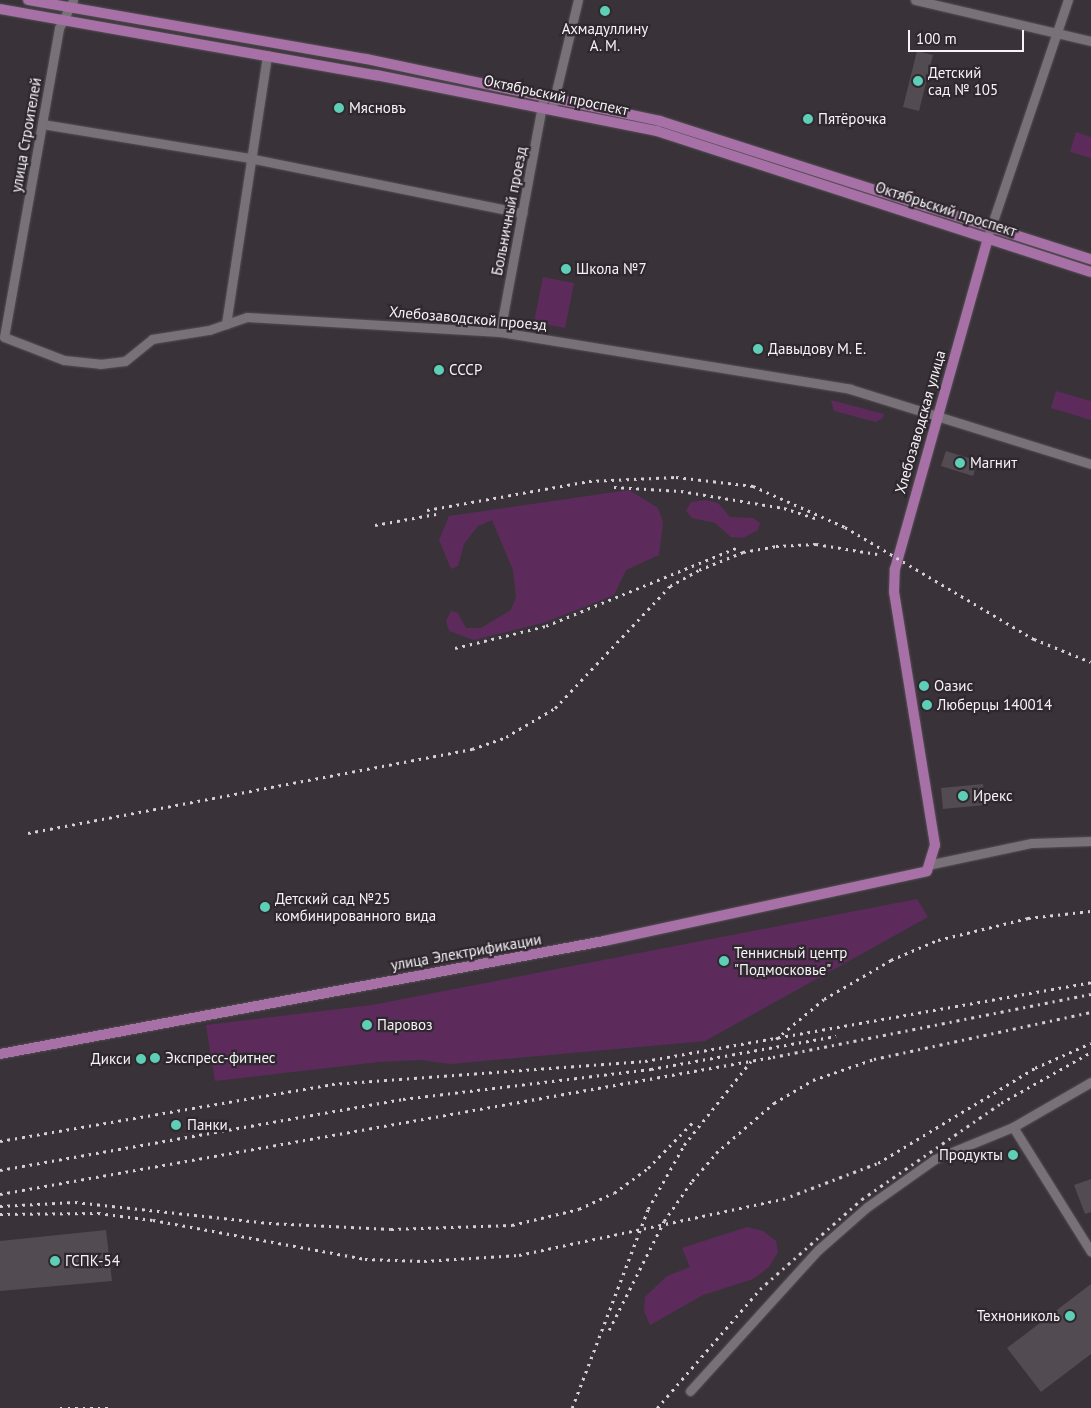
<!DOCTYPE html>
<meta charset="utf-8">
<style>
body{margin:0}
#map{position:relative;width:1091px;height:1408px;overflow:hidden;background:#393339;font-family:"PT Sans",sans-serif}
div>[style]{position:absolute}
.green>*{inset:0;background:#5c2b5c}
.building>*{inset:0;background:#524b51}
.roads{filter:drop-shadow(0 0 1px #544f54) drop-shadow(0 0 1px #544f54)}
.minor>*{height:9px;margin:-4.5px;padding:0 4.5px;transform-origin:4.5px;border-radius:4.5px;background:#787177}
.major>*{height:10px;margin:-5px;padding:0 5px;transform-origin:5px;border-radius:5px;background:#a770a6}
.rail>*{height:2.5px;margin-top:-1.25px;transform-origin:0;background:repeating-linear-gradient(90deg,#d5d0d5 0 2.5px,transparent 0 7.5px)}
.dots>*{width:14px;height:14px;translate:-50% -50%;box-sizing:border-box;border:2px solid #2f292f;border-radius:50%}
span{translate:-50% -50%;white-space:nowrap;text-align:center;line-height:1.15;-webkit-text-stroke:4.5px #2f292f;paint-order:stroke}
.poi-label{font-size:15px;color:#f7f3f7}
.left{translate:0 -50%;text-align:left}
.right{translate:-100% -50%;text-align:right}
.street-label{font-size:15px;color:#f7f3f7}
.scale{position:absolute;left:908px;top:30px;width:116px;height:22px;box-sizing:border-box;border:2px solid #f7f3f7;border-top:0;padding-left:6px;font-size:15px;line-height:18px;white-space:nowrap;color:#f7f3f7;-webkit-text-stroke:4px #2f292f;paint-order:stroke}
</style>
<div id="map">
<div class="green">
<div style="clip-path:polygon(1076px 132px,1091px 137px,1091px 158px,1070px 152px)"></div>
<div style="clip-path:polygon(543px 277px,574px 283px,565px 328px,534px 322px)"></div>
<div style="clip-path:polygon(1056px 391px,1091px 401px,1091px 420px,1051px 408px)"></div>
<div style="clip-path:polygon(831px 400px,884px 414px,883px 418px,876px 422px,834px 411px)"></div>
<div style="clip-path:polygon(629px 490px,658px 508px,663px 522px,659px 555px,626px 570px,614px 595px,546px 622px,474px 640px,449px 631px,446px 621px,451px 611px,458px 613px,466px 628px,481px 628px,511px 610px,516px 597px,513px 570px,492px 520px,478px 526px,464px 544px,458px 566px,451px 569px,439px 540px,449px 516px)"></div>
<div style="clip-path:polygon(705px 500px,718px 503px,730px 517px,753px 518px,760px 523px,758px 530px,743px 538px,731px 537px,715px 523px,692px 518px,686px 511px,691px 502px)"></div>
<div style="clip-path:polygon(917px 899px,928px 917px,705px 1041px,450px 1064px,421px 1060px,379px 1062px,215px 1081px,206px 1025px,372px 1005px)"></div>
<div style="clip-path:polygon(747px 1227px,763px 1231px,776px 1241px,778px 1252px,769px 1267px,753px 1279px,703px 1295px,650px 1325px,644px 1311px,645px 1297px,667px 1276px,690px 1267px,682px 1248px)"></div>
</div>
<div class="building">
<div style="clip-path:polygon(917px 51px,933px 55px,919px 111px,903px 107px)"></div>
<div style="clip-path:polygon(946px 451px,978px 461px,973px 476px,941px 466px)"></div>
<div style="clip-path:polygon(983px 784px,985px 805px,943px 809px,941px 788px)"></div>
<div style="clip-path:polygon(1091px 1179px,1091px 1212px,1085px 1214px,1074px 1185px)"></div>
<div style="clip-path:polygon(106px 1230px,112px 1281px,0 1291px,0 1241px)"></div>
<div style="clip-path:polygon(1091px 1284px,1091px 1354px,1041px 1392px,1007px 1348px)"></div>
</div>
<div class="roads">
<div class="minor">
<div style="left:915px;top:0;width:181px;rotate:13.1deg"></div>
<div style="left:552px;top:108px;width:111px;rotate:-76.5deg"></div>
<div style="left:42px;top:124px;width:210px;rotate:9.3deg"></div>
<div style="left:249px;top:158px;width:279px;rotate:11.4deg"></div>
<div style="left:989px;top:233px;width:246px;rotate:-71.3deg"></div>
<div style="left:226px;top:324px;width:272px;rotate:-81.3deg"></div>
<div style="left:500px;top:332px;width:241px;rotate:-79.5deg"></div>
<div style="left:4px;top:337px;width:64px;rotate:21deg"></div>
<div style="left:64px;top:360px;width:36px;rotate:6deg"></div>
<div style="left:100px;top:364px;width:25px;rotate:-7deg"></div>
<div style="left:125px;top:361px;width:35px;rotate:-39deg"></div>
<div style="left:152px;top:339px;width:58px;rotate:-9deg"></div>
<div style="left:209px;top:330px;width:40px;rotate:-18.9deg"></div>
<div style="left:247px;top:317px;width:253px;rotate:3.4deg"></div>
<div style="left:500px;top:332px;width:355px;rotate:9.2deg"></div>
<div style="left:850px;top:389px;width:252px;rotate:17.3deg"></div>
<div style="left:4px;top:337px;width:314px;rotate:-79.9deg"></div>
<div style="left:59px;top:28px;width:31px;rotate:-63deg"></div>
<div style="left:932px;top:864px;width:102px;rotate:-11.9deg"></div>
<div style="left:1032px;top:843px;width:59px;rotate:-1.9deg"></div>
<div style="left:1091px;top:1082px;width:90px;rotate:150deg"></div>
<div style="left:1013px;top:1127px;width:147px;rotate:58deg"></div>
<div style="left:690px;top:1391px;width:190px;rotate:-47.8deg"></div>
<div style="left:818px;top:1250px;width:65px;rotate:-41.3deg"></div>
<div style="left:867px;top:1207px;width:83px;rotate:-35.2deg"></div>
<div style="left:935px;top:1159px;width:84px;rotate:-22.3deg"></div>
</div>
<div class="major">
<div style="left:28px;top:0;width:343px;rotate:9.9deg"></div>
<div style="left:366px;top:59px;width:300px;rotate:11.9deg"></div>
<div style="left:660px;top:121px;width:453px;rotate:17.8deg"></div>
<div style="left:0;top:9px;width:382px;rotate:10deg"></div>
<div style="left:376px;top:75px;width:287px;rotate:11.3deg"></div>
<div style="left:657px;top:131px;width:456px;rotate:18deg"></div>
<div style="left:0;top:1054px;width:614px;rotate:-10.6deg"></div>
<div style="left:604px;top:941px;width:330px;rotate:-12.2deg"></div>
<div style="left:927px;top:871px;width:27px;rotate:-73deg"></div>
<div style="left:935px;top:845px;width:256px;rotate:-99.2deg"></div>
<div style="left:894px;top:592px;width:23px;rotate:-88deg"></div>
<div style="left:895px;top:569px;width:344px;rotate:-74.3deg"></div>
</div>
</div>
<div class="rail">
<div style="left:614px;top:487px;width:67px;rotate:3.4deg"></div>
<div style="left:681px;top:491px;width:104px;rotate:9.4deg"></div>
<div style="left:784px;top:508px;width:36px;rotate:18deg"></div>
<div style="left:427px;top:510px;width:165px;rotate:-10.1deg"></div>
<div style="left:589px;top:481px;width:87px;rotate:-2.6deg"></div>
<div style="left:676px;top:477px;width:78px;rotate:6.7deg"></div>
<div style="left:753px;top:486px;width:101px;rotate:24deg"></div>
<div style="left:845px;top:527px;width:220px;rotate:30.7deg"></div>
<div style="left:1034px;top:639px;width:61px;rotate:22deg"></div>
<div style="left:375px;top:525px;width:62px;rotate:-10.2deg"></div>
<div style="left:455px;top:648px;width:94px;rotate:-13.6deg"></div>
<div style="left:546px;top:626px;width:209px;rotate:-22.3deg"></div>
<div style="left:28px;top:833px;width:452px;rotate:-10.7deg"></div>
<div style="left:472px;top:749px;width:36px;rotate:-19deg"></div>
<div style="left:506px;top:737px;width:57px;rotate:-30.6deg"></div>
<div style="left:555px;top:708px;width:168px;rotate:-46.7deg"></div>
<div style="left:670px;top:586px;width:33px;rotate:-29deg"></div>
<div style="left:699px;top:570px;width:48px;rotate:-22.2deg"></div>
<div style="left:743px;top:552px;width:34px;rotate:-10deg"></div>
<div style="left:776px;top:546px;width:40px;rotate:-2.9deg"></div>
<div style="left:816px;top:544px;width:62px;rotate:9.3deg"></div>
<div style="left:776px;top:1039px;width:62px;rotate:-39.8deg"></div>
<div style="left:824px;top:999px;width:78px;rotate:-30.2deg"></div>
<div style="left:891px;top:960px;width:51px;rotate:-23.1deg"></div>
<div style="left:938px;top:940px;width:93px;rotate:-13.7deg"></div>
<div style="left:1028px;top:918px;width:63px;rotate:-6.3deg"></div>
<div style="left:0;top:1141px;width:337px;rotate:-9.7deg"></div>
<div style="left:332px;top:1084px;width:314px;rotate:-4.2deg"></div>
<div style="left:645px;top:1061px;width:453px;rotate:-10deg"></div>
<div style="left:0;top:1170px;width:409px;rotate:-10deg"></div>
<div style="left:403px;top:1099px;width:250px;rotate:-6.9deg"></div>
<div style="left:651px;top:1069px;width:188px;rotate:-10.1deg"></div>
<div style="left:0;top:1194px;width:785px;rotate:-10.05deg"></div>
<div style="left:773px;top:1057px;width:324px;rotate:-11.2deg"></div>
<div style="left:0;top:1206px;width:75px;rotate:-3.1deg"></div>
<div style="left:75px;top:1202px;width:195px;rotate:6.2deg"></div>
<div style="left:269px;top:1223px;width:122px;rotate:2.8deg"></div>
<div style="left:391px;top:1229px;width:121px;rotate:-1.9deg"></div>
<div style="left:512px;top:1225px;width:69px;rotate:-13.4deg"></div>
<div style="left:579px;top:1209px;width:38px;rotate:-25deg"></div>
<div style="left:614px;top:1193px;width:42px;rotate:-36.3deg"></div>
<div style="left:648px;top:1168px;width:63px;rotate:-45.6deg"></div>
<div style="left:0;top:1214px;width:98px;rotate:-0.6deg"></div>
<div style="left:98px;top:1213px;width:55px;rotate:7.3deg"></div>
<div style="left:153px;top:1220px;width:216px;rotate:10.4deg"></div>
<div style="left:365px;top:1259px;width:59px;rotate:1.9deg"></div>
<div style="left:424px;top:1261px;width:95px;rotate:-3.6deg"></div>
<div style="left:519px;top:1255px;width:270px;rotate:-12deg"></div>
<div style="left:783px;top:1199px;width:102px;rotate:-20.8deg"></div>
<div style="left:878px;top:1163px;width:184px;rotate:-31.2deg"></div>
<div style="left:1035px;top:1068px;width:61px;rotate:-24.1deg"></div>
<div style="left:609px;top:1330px;width:122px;rotate:-63.2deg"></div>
<div style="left:664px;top:1221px;width:49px;rotate:-55deg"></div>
<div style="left:692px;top:1181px;width:37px;rotate:-49deg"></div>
<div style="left:716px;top:1153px;width:77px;rotate:-40.8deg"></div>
<div style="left:774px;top:1103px;width:45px;rotate:-30.5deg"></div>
<div style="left:813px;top:1080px;width:65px;rotate:-19deg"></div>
<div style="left:874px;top:1059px;width:222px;rotate:-12.2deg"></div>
<div style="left:60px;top:1408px;width:50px"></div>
<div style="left:572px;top:1408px;width:213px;rotate:-69.1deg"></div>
<div style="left:648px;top:1209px;width:73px;rotate:-60.6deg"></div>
<div style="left:684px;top:1145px;width:107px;rotate:-51.4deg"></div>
<div style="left:657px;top:1408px;width:157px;rotate:-49.1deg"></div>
<div style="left:760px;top:1289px;width:136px;rotate:-41.4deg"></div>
<div style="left:862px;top:1199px;width:169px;rotate:-34.6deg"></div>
<div style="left:1001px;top:1103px;width:103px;rotate:-29.5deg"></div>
</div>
<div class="dots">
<div style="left:605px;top:11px;background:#5eceb7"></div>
<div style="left:918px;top:81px;background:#5eceb7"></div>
<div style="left:339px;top:108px;background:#5eceb7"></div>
<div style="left:808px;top:119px;background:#5eceb7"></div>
<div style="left:566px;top:269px;background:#5eceb7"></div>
<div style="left:758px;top:349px;background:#5eceb7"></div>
<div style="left:439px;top:370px;background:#5eceb7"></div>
<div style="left:960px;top:463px;background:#5eceb7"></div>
<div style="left:924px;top:686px;background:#5eceb7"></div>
<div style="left:927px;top:705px;background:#5eceb7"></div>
<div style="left:963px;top:796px;background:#5eceb7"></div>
<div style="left:265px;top:907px;background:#5eceb7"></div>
<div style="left:724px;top:961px;background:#5eceb7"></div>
<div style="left:367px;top:1025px;background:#5eceb7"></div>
<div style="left:155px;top:1058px;background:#5eceb7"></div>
<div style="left:141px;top:1059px;background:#5eceb7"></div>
<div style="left:176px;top:1125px;background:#5eceb7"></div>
<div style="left:1013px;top:1155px;background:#5eceb7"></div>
<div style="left:55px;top:1261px;background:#5eceb7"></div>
<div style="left:1070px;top:1316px;background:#5eceb7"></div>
</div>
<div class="poi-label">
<span style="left:605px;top:37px">Ахмадуллину<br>А. М.</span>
<span class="left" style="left:928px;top:81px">Детский<br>сад № 105</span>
<span class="left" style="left:349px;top:108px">Мясновъ</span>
<span class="left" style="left:818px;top:119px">Пятёрочка</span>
<span class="left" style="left:576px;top:269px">Школа №7</span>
<span class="left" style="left:768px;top:349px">Давыдову М. Е.</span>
<span class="left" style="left:449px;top:370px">СССР</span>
<span class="left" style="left:970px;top:463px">Магнит</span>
<span class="left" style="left:934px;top:686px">Оазис</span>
<span class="left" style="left:937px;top:705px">Люберцы 140014</span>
<span class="left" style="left:973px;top:796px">Ирекс</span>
<span class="left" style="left:275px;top:907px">Детский сад №25<br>комбинированного вида</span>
<span class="left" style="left:734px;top:961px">Теннисный центр<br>"Подмосковье"</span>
<span class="left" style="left:377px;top:1025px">Паровоз</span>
<span class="left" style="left:165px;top:1058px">Экспресс-фитнес</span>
<span class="right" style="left:131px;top:1059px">Дикси</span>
<span class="left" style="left:187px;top:1125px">Панки</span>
<span class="right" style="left:1003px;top:1155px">Продукты</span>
<span class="left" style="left:65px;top:1261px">ГСПК-54</span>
<span class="right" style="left:1060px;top:1316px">Технониколь</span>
</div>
<div class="street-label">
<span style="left:556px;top:95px;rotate:12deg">Октябрьский проспект</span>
<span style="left:26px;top:135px;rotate:-80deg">улица Строителей</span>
<span style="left:946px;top:209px;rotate:18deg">Октябрьский проспект</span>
<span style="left:509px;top:211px;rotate:-79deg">Больничный проезд</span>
<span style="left:468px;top:318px;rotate:5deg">Хлебозаводской проезд</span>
<span style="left:920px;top:422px;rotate:-74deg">Хлебозаводская улица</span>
<span style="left:466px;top:952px;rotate:-10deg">улица Электрификации</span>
</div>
<div class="scale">100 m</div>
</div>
